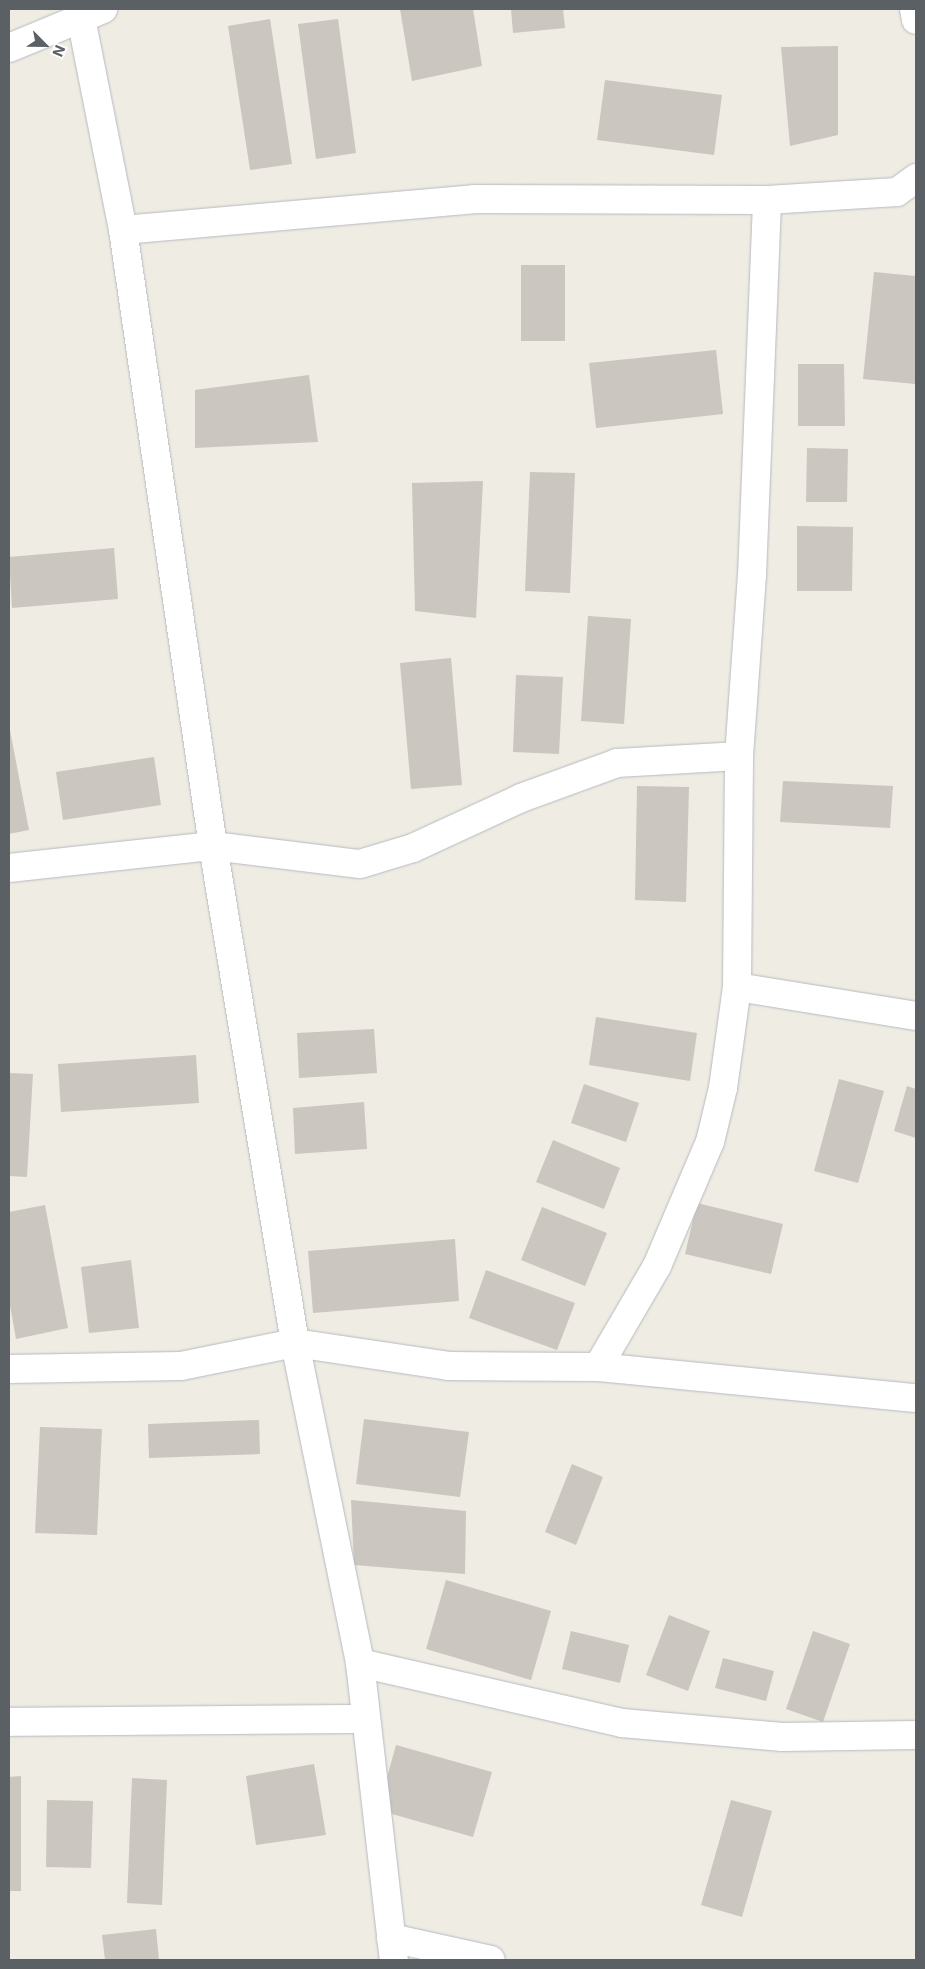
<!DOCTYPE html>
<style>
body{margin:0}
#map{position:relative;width:925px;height:1969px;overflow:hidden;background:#efece3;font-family:Inter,sans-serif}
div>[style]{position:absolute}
.building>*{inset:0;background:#cbc6c0}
.roads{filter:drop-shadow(0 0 1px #b6babf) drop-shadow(0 0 1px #b6babf)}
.street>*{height:28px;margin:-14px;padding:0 14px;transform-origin:14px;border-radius:14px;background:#fff}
.secondary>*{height:28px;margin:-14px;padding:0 14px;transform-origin:14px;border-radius:14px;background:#fff}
span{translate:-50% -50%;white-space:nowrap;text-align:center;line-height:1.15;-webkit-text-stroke:4px #fff;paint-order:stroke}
.frame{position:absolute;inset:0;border:10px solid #5b6065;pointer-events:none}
.north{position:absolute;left:20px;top:20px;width:50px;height:50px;-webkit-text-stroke:4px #fff;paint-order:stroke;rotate:113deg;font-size:14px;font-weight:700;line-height:20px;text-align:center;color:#5b6065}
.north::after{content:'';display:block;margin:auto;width:18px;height:22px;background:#5b6065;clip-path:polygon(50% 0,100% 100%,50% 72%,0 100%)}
</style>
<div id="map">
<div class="building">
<div style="clip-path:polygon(400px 9px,473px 9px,482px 66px,412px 81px)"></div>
<div style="clip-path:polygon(511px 9px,563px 9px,565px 28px,513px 33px)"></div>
<div style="clip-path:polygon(270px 19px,292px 164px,250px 170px,228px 26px)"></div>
<div style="clip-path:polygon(338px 19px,356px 153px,316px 159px,298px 24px)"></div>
<div style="clip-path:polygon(838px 46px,838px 135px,790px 146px,781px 47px)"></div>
<div style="clip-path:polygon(605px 80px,722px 95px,714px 155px,597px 140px)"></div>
<div style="clip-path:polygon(521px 265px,565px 265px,565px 341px,521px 341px)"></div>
<div style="clip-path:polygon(874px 272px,916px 276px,915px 384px,863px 379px)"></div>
<div style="clip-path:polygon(716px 350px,723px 414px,596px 428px,589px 363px)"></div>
<div style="clip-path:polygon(798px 364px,844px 364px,845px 426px,798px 426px)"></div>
<div style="clip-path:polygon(309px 375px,318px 442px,195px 448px,195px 390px)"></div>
<div style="clip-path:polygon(807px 448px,848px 449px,847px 502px,806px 502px)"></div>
<div style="clip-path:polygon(530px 472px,575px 473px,570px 593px,525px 591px)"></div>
<div style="clip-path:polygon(483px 481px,476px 618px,415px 611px,412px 483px)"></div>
<div style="clip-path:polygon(797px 526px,853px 527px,852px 591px,797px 591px)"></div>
<div style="clip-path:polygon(114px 548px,118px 599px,12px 608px,9px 557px)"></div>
<div style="clip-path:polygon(588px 616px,631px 619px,624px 724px,581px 721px)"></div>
<div style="clip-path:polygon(451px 658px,462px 785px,411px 789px,400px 663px)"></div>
<div style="clip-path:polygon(516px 675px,563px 677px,559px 754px,513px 752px)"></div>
<div style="clip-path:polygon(9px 725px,29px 830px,9px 834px)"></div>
<div style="clip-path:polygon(154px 757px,161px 805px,63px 820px,56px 772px)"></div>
<div style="clip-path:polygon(783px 781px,893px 786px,890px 828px,780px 822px)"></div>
<div style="clip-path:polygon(637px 786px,689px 787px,686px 902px,635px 900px)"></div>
<div style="clip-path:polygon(596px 1017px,697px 1033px,690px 1081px,589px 1065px)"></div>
<div style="clip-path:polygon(374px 1029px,377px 1073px,299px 1078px,297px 1033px)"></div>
<div style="clip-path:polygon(196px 1055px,199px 1103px,61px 1112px,58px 1064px)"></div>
<div style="clip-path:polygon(9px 1073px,33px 1074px,27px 1177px,9px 1176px)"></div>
<div style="clip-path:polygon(839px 1079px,884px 1091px,858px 1183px,814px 1171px)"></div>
<div style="clip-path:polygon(584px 1084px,639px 1103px,626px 1142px,571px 1123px)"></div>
<div style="clip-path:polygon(907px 1086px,916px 1089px,916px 1138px,894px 1131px)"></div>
<div style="clip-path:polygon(364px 1102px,367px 1149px,295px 1154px,293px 1108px)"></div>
<div style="clip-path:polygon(553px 1140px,620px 1168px,604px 1209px,536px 1182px)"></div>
<div style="clip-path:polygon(697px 1203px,783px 1224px,771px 1274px,685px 1254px)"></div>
<div style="clip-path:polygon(45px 1205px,68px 1328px,16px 1339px,9px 1300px,9px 1212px)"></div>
<div style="clip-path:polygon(542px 1207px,607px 1233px,585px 1286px,521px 1260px)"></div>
<div style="clip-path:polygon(455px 1239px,459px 1301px,313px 1313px,308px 1251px)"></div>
<div style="clip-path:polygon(131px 1260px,139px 1328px,89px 1333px,81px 1267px)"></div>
<div style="clip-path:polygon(486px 1270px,575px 1303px,557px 1350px,469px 1318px)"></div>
<div style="clip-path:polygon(364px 1419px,469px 1432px,460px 1497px,356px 1484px)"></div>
<div style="clip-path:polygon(259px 1420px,260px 1454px,149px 1458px,148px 1424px)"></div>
<div style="clip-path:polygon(40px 1427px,102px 1429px,97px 1535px,35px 1533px)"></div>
<div style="clip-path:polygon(572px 1464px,603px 1477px,576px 1545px,545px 1532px)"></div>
<div style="clip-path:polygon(351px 1500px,466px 1511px,465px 1574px,354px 1565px)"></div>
<div style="clip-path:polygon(446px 1580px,551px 1611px,531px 1680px,426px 1649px)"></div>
<div style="clip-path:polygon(669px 1615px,710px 1631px,688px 1691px,646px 1675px)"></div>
<div style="clip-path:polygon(571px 1631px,629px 1645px,620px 1683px,562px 1669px)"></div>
<div style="clip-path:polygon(813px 1631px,850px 1644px,823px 1722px,786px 1709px)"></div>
<div style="clip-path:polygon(723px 1658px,774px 1671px,766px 1701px,715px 1688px)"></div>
<div style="clip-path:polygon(396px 1745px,492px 1772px,473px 1837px,378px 1810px)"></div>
<div style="clip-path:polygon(314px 1764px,326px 1835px,256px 1845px,246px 1776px)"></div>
<div style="clip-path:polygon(21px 1776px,21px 1891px,9px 1891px,9px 1777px)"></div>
<div style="clip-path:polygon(132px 1778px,167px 1780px,162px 1905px,127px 1903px)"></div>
<div style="clip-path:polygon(47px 1800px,93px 1801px,91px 1868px,46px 1867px)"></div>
<div style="clip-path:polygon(731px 1800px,772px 1811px,742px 1917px,701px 1905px)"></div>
<div style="clip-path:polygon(156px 1929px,159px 1960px,105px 1960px,102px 1935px)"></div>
</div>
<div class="roads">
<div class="street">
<div style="left:914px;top:9px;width:11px;rotate:80deg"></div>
<div style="left:81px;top:18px;width:216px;rotate:78.8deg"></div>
<div style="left:123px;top:230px;width:623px;rotate:81.69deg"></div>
<div style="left:213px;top:846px;width:504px;rotate:80.63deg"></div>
<div style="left:295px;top:1343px;width:327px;rotate:78.5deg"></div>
<div style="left:360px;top:1663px;width:299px;rotate:83.5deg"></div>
<div style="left:123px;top:230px;width:352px;rotate:-5deg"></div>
<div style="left:474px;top:199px;width:293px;rotate:0.2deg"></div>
<div style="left:767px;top:200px;width:130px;rotate:-3.5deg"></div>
<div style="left:897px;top:192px;width:24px;rotate:-36deg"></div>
<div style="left:9px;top:868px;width:205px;rotate:-6.2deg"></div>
<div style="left:213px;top:846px;width:148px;rotate:7deg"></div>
<div style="left:360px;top:864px;width:55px;rotate:-16.8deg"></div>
<div style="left:413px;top:848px;width:119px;rotate:-24.8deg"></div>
<div style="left:521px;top:798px;width:102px;rotate:-20deg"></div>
<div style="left:617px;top:763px;width:122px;rotate:-3.3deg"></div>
<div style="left:737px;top:987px;width:181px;rotate:9.2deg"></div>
<div style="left:598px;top:1367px;width:117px;rotate:-59.7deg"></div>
<div style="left:657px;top:1266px;width:135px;rotate:-66.9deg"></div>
<div style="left:710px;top:1142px;width:56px;rotate:-76.5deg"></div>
<div style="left:723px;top:1088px;width:102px;rotate:-82.1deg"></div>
<div style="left:737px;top:987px;width:231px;rotate:-89.5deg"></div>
<div style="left:739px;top:756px;width:180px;rotate:-85.9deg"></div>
<div style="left:752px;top:576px;width:376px;rotate:-87.7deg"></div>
<div style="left:9px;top:1369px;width:172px;rotate:-1deg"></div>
<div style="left:181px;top:1366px;width:116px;rotate:-11.4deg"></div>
<div style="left:295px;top:1343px;width:155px;rotate:8.5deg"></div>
<div style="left:448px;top:1366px;width:150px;rotate:0.4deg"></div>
<div style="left:598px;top:1367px;width:320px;rotate:5.6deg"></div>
<div style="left:360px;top:1663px;width:269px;rotate:12.9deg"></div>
<div style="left:622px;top:1723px;width:161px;rotate:5deg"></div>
<div style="left:782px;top:1737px;width:134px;rotate:-0.9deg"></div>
<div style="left:9px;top:1722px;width:354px;rotate:-0.5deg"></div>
<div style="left:391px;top:1938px;width:102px;rotate:12.4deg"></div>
</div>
<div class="secondary">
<div style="left:9px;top:48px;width:102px;rotate:-22.5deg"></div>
</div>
</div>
<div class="frame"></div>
<div class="north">N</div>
</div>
